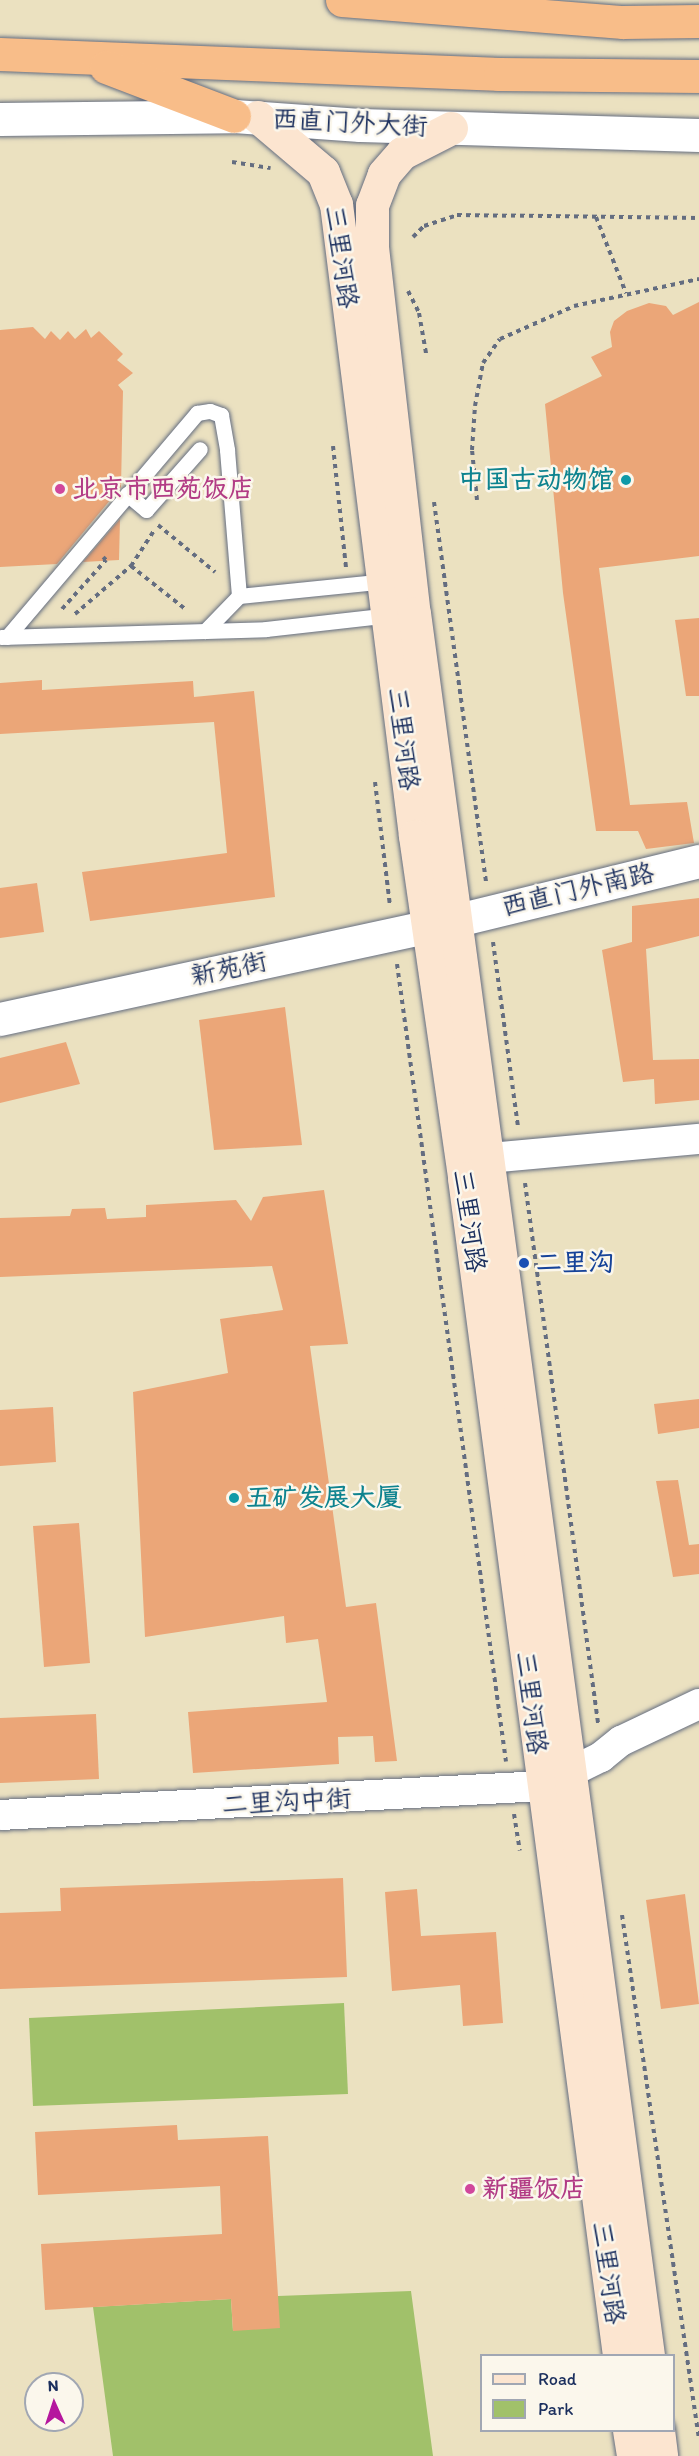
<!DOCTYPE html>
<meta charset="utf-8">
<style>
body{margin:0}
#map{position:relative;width:699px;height:2456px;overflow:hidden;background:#ebe1c0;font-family:Itim,"LXGW WenKai TC",sans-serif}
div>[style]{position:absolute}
.green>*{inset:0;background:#a1c16a}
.building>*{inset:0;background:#eba678}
.path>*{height:4px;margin-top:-2px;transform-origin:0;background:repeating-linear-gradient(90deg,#646d80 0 4.5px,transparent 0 9px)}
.roads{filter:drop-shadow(0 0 2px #646d80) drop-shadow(0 0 2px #646d80)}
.service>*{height:15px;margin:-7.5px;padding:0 7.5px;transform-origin:7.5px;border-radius:7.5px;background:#fff}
.minor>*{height:30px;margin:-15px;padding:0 15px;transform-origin:15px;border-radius:15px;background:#fff}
.tertiary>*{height:33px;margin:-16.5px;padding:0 16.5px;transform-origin:16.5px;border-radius:16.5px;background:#fff}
.secondary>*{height:33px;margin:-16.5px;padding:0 16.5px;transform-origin:16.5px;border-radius:16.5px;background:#fce5d0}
.trunk>*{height:33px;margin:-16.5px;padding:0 16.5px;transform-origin:16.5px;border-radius:16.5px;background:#f8bd89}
.dots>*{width:16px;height:16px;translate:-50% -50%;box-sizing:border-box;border:3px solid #fbf7ec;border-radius:50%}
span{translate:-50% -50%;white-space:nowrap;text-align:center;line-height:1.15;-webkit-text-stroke:5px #fbf7ec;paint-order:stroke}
.street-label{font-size:26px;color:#1b2f5e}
.culture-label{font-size:26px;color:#0d838f;font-weight:700}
.right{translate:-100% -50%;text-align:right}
.left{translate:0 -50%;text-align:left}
.hotel-label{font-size:26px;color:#b23c85;font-weight:700}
.transit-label{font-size:26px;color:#164399;font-weight:700}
.legend{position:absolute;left:480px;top:2354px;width:195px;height:78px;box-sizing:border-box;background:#fbf7ec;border:2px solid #a1a7b3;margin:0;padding:8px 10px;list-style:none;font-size:18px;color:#1b2f5e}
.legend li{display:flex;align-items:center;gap:12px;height:30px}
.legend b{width:30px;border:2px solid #a1a7b3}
.north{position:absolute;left:24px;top:2372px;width:60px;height:60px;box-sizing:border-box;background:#fbf7ec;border:2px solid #a1a7b3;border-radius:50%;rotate:357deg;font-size:16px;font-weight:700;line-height:24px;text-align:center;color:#1b2f5e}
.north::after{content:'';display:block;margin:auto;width:21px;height:27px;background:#b5179e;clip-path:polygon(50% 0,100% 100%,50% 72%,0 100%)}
</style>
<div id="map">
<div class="green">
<div style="clip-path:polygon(344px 2003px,348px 2094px,33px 2106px,29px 2018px)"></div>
<div style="clip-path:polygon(411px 2291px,433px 2456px,113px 2456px,93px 2307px,231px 2299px,233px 2331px,278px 2296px)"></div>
</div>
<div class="building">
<div style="clip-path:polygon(699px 302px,699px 556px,599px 568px,630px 805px,687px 802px,694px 843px,646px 849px,638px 831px,596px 831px,563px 593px,545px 404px,602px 376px,591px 357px,612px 347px,610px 332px,614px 321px,627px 311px,649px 303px,666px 306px,673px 315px)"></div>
<div style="clip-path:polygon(33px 327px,45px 339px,51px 331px,60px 340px,68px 331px,75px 339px,86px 329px,91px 338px,99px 331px,123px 354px,117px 360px,133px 373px,118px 385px,123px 391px,121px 487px,57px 564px,0 567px,0 330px)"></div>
<div style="clip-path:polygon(120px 519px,119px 560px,83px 562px)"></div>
<div style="clip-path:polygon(699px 618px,699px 696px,686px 696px,675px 620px)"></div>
<div style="clip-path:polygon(42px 680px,42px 690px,193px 681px,194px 697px,254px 691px,275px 897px,90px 921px,82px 872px,227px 853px,214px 722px,0 734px,0 683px)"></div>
<div style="clip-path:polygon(37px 883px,44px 932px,0 938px,0 888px)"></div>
<div style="clip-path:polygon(699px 898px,699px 936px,646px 949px,653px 1060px,699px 1059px,699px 1100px,655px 1104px,654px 1079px,623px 1082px,602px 950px,632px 942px,632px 906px)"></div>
<div style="clip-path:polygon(285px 1007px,302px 1145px,214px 1150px,199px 1020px)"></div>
<div style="clip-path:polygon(66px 1042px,80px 1084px,0 1103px,0 1058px)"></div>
<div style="clip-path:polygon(324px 1190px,348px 1344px,310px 1346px,346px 1607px,376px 1603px,397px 1761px,375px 1762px,373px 1736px,338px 1737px,339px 1764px,193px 1773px,188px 1712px,327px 1702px,318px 1639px,286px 1643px,284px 1616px,145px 1637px,133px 1392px,228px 1373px,220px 1319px,283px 1310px,272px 1266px,0 1277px,0 1218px,70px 1216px,72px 1209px,105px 1208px,107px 1219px,146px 1217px,146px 1205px,236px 1200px,251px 1221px,263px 1197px)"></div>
<div style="clip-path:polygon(699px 1399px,699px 1428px,658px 1434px,654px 1404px)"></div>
<div style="clip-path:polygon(53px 1407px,56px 1462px,0 1466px,0 1410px)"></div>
<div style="clip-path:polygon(678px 1480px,689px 1545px,699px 1544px,699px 1574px,673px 1577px,656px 1481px)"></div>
<div style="clip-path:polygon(79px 1523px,90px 1663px,44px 1667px,33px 1526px)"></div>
<div style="clip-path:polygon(96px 1714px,99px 1779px,0 1783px,0 1718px)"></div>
<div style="clip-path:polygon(343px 1878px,347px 1977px,0 1989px,0 1913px,61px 1911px,60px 1888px)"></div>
<div style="clip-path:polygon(417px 1889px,421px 1936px,496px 1932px,503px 2023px,463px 2026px,460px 1985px,392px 1991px,385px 1892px)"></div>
<div style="clip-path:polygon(685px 1894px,699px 2004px,661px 2009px,646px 1900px)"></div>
<div style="clip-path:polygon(177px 2125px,178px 2140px,268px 2136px,280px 2328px,233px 2331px,231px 2299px,45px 2310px,41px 2244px,222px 2234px,220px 2186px,38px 2195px,35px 2132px)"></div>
</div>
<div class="path">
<div style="left:232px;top:162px;width:39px;rotate:9deg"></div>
<div style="left:596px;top:217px;width:82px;rotate:68.5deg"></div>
<div style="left:413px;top:237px;width:16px;rotate:-45deg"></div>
<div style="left:424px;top:226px;width:35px;rotate:-18deg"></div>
<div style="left:457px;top:215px;width:242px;rotate:0.7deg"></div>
<div style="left:408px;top:291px;width:25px;rotate:63deg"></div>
<div style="left:419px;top:313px;width:41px;rotate:80.1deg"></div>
<div style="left:333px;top:446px;width:122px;rotate:83.9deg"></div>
<div style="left:477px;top:500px;width:50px;rotate:-95.7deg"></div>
<div style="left:472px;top:450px;width:44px;rotate:-86.1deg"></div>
<div style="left:475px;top:406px;width:44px;rotate:-79.5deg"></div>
<div style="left:483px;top:363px;width:29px;rotate:-55deg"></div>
<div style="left:500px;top:339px;width:81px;rotate:-24deg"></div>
<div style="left:574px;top:306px;width:128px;rotate:-12.2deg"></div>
<div style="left:434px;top:502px;width:386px;rotate:82.2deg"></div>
<div style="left:158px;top:525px;width:74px;rotate:39.5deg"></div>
<div style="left:131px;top:566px;width:68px;rotate:38.4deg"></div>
<div style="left:62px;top:609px;width:66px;rotate:-48.1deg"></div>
<div style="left:106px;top:560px;width:4px;rotate:-135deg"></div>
<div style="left:75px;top:614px;width:74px;rotate:-40.6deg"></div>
<div style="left:131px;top:566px;width:44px;rotate:-57deg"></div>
<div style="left:375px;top:782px;width:125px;rotate:83.1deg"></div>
<div style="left:493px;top:942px;width:188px;rotate:82.3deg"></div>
<div style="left:397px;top:964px;width:805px;rotate:82.22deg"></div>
<div style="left:525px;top:1183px;width:545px;rotate:82.3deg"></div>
<div style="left:514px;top:1814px;width:37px;rotate:81deg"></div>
<div style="left:622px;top:1915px;width:530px;rotate:81.64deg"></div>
</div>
<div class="roads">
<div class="service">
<div style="left:127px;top:494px;width:25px;rotate:40deg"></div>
<div style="left:146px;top:510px;width:81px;rotate:-48.5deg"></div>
<div style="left:239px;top:596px;width:148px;rotate:-5.8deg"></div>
<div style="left:1px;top:637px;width:265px;rotate:-1.7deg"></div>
<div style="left:266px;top:629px;width:125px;rotate:-6.4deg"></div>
<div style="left:7px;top:637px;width:294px;rotate:-49.7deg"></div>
<div style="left:197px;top:413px;width:13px;rotate:-9deg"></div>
<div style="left:210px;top:411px;width:12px;rotate:20deg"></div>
<div style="left:221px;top:415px;width:36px;rotate:80deg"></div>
<div style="left:227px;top:450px;width:146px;rotate:85.3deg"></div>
<div style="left:239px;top:596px;width:49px;rotate:134.2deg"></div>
</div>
<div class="minor">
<div style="left:489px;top:1158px;width:211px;rotate:-5.2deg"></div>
<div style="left:0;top:1815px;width:543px;rotate:-3.06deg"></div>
<div style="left:542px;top:1786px;width:66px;rotate:-26.2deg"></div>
<div style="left:601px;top:1757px;width:26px;rotate:-39deg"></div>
<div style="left:621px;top:1741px;width:86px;rotate:-25.4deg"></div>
</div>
<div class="tertiary">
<div style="left:0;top:119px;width:234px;rotate:-0.7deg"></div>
<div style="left:234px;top:116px;width:126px;rotate:4.1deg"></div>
<div style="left:360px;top:125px;width:339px;rotate:1.7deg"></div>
<div style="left:0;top:1019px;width:468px;rotate:-12.2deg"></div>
<div style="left:457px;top:920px;width:249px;rotate:-13.7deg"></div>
</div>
<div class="secondary">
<div style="left:258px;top:117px;width:85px;rotate:40.2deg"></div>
<div style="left:323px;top:172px;width:35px;rotate:68deg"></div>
<div style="left:336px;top:204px;width:637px;rotate:82.87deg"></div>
<div style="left:415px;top:836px;width:345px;rotate:81.8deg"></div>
<div style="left:464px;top:1178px;width:1188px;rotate:82.5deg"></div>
<div style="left:451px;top:128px;width:55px;rotate:153deg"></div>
<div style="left:402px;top:153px;width:28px;rotate:131deg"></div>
<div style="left:384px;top:174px;width:33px;rotate:111deg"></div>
<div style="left:372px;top:205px;width:42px;rotate:90deg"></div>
<div style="left:372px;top:247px;width:368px;rotate:83.5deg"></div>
<div style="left:414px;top:613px;width:1759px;rotate:82.35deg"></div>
<div style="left:629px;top:2430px;width:26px;rotate:81deg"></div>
<div style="left:658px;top:2430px;width:26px;rotate:83deg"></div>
</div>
<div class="trunk">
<div style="left:342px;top:0;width:282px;rotate:4.5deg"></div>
<div style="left:623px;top:22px;width:76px;rotate:-0.8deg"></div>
<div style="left:0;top:54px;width:500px;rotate:2.29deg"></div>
<div style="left:500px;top:74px;width:199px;rotate:0.6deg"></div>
<div style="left:106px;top:67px;width:137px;rotate:20.9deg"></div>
</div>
</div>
<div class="dots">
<div style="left:626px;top:480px;background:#0f9aa8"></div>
<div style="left:60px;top:489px;background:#d1479c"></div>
<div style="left:524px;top:1263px;background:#1a4fb4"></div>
<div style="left:234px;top:1498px;background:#0f9aa8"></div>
<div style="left:470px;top:2189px;background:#d1479c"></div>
</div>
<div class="street-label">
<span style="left:350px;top:123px;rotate:3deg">西直门外大街</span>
<span style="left:341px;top:257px;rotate:82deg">三里河路</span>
<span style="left:403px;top:739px;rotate:83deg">三里河路</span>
<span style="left:578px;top:890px;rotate:-13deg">西直门外南路</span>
<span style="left:229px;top:969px;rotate:-12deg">新苑街</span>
<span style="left:469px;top:1221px;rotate:82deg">三里河路</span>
<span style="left:531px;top:1703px;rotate:83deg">三里河路</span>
<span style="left:287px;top:1802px;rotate:-3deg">二里沟中街</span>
<span style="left:608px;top:2273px;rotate:82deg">三里河路</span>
</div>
<div class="culture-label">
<span class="right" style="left:614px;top:480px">中国古动物馆</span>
<span class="left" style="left:246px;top:1498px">五矿发展大厦</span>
</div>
<div class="hotel-label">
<span class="left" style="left:72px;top:489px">北京市西苑饭店</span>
<span class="left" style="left:482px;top:2189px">新疆饭店</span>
</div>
<div class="transit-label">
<span class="left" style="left:536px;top:1263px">二里沟</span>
</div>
<ul class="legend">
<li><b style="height:8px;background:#fce5d0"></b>Road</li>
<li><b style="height:16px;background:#a1c16a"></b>Park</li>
</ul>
<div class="north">N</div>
</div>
